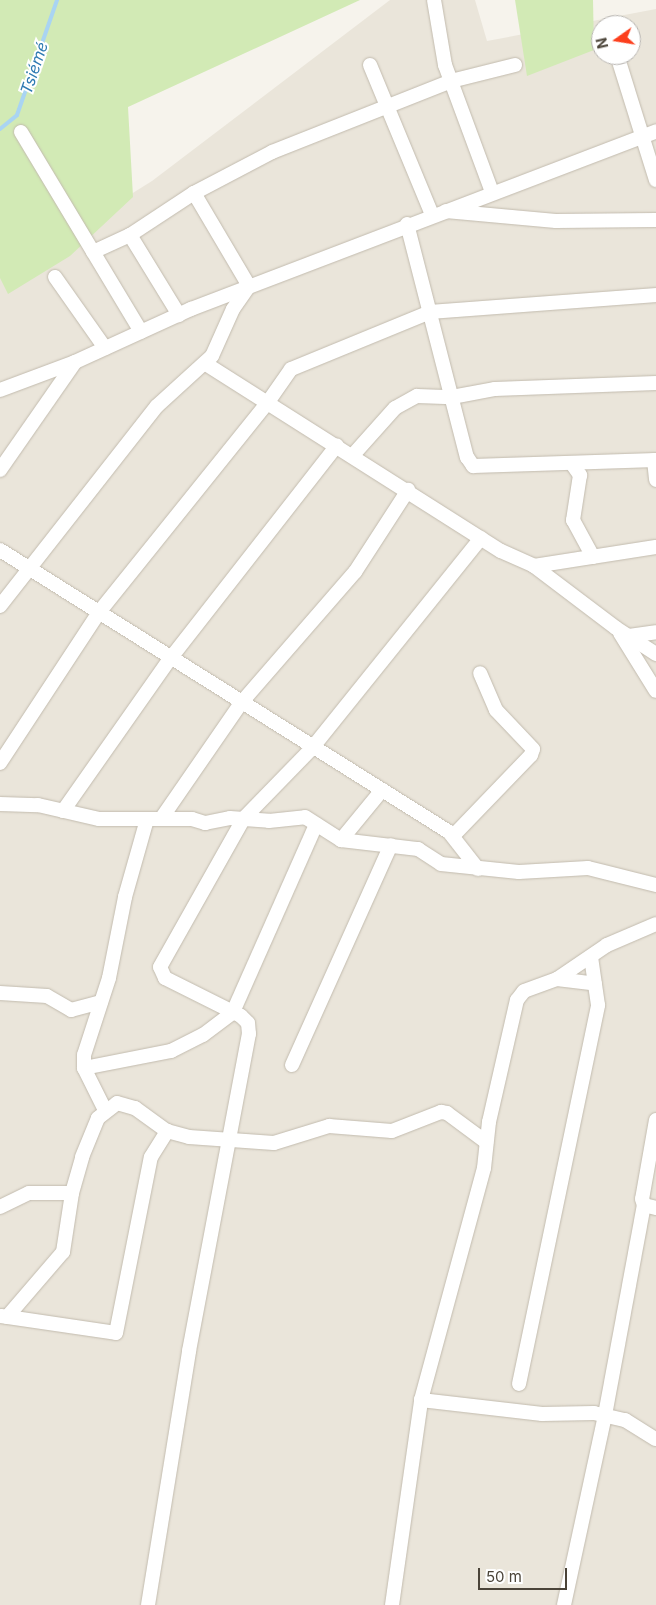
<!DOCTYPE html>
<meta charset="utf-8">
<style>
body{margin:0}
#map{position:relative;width:656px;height:1605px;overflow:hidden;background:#f6f3ec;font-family:Inter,sans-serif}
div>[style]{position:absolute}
.residential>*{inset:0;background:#eae5da}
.green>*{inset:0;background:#d2eab5}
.stream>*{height:4px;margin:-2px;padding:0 2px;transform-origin:2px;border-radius:2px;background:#a9d4f2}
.roads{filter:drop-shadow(0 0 1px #c2bbae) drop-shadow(0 0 1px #c2bbae)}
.street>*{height:14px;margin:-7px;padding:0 7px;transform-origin:7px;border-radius:7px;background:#fff}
span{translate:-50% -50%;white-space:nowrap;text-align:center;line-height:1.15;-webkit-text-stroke:4px #fff;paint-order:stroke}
.water-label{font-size:16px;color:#2e7ab2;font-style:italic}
.north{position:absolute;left:591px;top:15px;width:50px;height:50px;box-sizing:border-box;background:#fff;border:1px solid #b7b4b0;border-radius:50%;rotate:257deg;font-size:14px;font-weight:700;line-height:20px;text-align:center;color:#4b4439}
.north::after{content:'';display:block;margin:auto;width:18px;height:22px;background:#fc3f1d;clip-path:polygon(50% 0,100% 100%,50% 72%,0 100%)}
.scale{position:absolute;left:478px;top:1568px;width:89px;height:22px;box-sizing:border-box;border:2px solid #4b4439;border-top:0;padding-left:6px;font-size:15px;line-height:18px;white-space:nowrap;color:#4b4439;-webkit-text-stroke:4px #fff;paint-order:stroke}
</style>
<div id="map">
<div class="residential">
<div style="clip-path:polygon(evenodd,390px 0,475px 0,487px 41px,656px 9px,656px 1605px,0 1605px,0 276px,152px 181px,390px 0,601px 25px,631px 25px,631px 55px,601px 55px,601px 25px)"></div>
</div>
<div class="green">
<div style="clip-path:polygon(0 0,360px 0,128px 107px,133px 197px,70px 256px,8px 294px,0 278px)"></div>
<div style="clip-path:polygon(515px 0,593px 0,594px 50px,527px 76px)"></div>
</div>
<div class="stream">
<div style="left:0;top:129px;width:22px;rotate:-39deg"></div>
<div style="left:17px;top:115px;width:122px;rotate:-70.8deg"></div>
</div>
<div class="roads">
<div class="street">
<div style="left:434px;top:0;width:66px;rotate:80.4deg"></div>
<div style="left:445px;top:65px;width:135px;rotate:69.7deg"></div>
<div style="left:617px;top:55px;width:131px;rotate:72.7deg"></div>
<div style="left:370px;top:65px;width:162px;rotate:67.5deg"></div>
<div style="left:21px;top:132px;width:233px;rotate:59deg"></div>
<div style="left:446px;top:211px;width:110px;rotate:5.2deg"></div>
<div style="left:556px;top:221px;width:100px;rotate:-0.6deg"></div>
<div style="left:407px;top:224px;width:241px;rotate:75.6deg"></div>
<div style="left:467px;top:457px;width:11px;rotate:56deg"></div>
<div style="left:473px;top:466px;width:183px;rotate:-1.9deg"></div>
<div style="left:130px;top:235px;width:94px;rotate:58.5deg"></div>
<div style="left:93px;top:252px;width:41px;rotate:-24.7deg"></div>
<div style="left:130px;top:235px;width:77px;rotate:-33.3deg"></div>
<div style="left:194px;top:193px;width:88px;rotate:-27.7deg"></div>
<div style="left:272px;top:152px;width:193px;rotate:-21.6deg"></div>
<div style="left:451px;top:81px;width:66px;rotate:-14deg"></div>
<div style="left:55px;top:277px;width:87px;rotate:54.8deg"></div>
<div style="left:206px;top:364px;width:349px;rotate:32.4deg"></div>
<div style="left:501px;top:551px;width:36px;rotate:24deg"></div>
<div style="left:534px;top:566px;width:103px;rotate:37.1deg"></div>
<div style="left:616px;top:628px;width:48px;rotate:33deg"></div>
<div style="left:0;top:390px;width:80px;rotate:-20.5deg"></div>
<div style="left:75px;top:362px;width:128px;rotate:-24.6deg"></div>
<div style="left:191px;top:309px;width:498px;rotate:-20.9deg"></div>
<div style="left:353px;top:455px;width:63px;rotate:-48.2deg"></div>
<div style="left:395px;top:408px;width:25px;rotate:-29deg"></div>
<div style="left:417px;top:396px;width:35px;rotate:2deg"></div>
<div style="left:452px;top:397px;width:44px;rotate:-10.5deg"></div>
<div style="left:495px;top:389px;width:161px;rotate:-2.1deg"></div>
<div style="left:654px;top:460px;width:20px;rotate:84deg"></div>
<div style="left:572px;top:464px;width:14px;rotate:54deg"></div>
<div style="left:580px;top:475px;width:46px;rotate:98.8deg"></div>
<div style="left:573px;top:520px;width:42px;rotate:61.6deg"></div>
<div style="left:0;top:470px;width:131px;rotate:-55.2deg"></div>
<div style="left:0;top:550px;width:530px;rotate:32.13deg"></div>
<div style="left:449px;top:832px;width:47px;rotate:51.9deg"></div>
<div style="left:534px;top:566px;width:123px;rotate:-8.9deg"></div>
<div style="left:0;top:606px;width:254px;rotate:-51.9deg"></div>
<div style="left:157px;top:406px;width:74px;rotate:-42.3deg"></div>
<div style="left:212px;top:356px;width:51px;rotate:-65.9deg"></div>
<div style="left:233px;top:309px;width:28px;rotate:-55deg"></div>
<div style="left:249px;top:286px;width:108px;rotate:-120.6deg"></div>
<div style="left:620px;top:633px;width:68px;rotate:58.2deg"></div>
<div style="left:629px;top:636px;width:27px;rotate:-8deg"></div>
<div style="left:0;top:763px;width:182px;rotate:-56.7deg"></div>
<div style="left:100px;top:611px;width:268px;rotate:-51.2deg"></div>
<div style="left:268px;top:402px;width:40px;rotate:-55.1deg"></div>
<div style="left:291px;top:369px;width:150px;rotate:-22.3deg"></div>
<div style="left:430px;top:312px;width:227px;rotate:-4.3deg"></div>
<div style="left:0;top:804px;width:38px;rotate:2deg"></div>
<div style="left:38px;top:805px;width:63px;rotate:12.9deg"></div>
<div style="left:99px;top:819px;width:93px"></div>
<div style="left:192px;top:819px;width:14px;rotate:17deg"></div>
<div style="left:205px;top:823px;width:25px;rotate:-11deg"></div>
<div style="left:230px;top:818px;width:39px;rotate:4deg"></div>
<div style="left:269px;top:821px;width:36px;rotate:-6deg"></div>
<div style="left:305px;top:817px;width:43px;rotate:32.6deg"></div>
<div style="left:341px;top:840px;width:78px;rotate:6.7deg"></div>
<div style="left:418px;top:849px;width:27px;rotate:33deg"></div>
<div style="left:441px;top:864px;width:78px;rotate:5.9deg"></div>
<div style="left:519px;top:872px;width:69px;rotate:-3.3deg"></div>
<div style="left:588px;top:868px;width:70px;rotate:14deg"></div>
<div style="left:63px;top:811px;width:186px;rotate:-54.9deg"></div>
<div style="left:170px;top:659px;width:271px;rotate:-52deg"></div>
<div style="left:161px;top:819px;width:141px;rotate:-55.4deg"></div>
<div style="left:241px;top:703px;width:174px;rotate:-49deg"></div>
<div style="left:355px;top:572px;width:98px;rotate:-57.1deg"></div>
<div style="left:453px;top:836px;width:112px;rotate:-46.1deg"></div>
<div style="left:531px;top:755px;width:6px;rotate:-72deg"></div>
<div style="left:533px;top:749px;width:54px;rotate:-133.5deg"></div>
<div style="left:496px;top:710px;width:40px;rotate:-113.4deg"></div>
<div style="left:341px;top:840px;width:65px;rotate:-50.6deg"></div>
<div style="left:557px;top:979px;width:38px;rotate:7deg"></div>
<div style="left:0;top:993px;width:47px;rotate:3.7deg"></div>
<div style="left:47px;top:996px;width:28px;rotate:30deg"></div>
<div style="left:71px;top:1010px;width:31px;rotate:-15deg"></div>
<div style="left:292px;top:1065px;width:241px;rotate:-65.8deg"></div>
<div style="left:84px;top:1068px;width:89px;rotate:-11.1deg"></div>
<div style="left:171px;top:1051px;width:36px;rotate:-27deg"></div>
<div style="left:203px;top:1035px;width:38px;rotate:-37deg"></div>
<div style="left:233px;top:1012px;width:205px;rotate:-66.1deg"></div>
<div style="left:105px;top:1110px;width:47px;rotate:-116.6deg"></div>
<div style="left:84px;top:1068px;width:13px;rotate:-90deg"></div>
<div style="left:84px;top:1055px;width:81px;rotate:-72deg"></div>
<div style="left:109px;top:978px;width:83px;rotate:-78.8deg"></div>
<div style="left:125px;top:897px;width:81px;rotate:-74.2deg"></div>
<div style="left:656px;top:1120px;width:80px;rotate:100deg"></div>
<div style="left:642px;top:1199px;width:6px;rotate:72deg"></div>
<div style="left:644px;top:1205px;width:12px;rotate:14deg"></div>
<div style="left:0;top:1207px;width:32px;rotate:-26deg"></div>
<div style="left:29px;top:1193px;width:43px"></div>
<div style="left:1px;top:1316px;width:116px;rotate:8.4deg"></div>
<div style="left:116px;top:1333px;width:179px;rotate:-78.8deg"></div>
<div style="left:151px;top:1157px;width:31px;rotate:-58deg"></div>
<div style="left:7px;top:1317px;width:86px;rotate:-49.3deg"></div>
<div style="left:63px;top:1252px;width:60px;rotate:-81.3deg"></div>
<div style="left:72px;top:1193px;width:37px;rotate:-74deg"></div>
<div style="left:82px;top:1157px;width:42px;rotate:-67.7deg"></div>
<div style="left:98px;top:1118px;width:24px;rotate:-38deg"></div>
<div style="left:117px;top:1103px;width:19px;rotate:16deg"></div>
<div style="left:135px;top:1108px;width:39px;rotate:36deg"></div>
<div style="left:167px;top:1131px;width:23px;rotate:15deg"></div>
<div style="left:189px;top:1137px;width:85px;rotate:4deg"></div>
<div style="left:274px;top:1143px;width:58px;rotate:-17.2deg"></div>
<div style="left:329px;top:1126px;width:63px;rotate:4.5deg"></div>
<div style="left:392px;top:1131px;width:53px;rotate:-21.2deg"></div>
<div style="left:441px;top:1112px;width:6px;rotate:9deg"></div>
<div style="left:447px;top:1113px;width:49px;rotate:36.6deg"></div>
<div style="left:519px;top:1384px;width:387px;rotate:-78.2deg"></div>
<div style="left:598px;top:1005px;width:49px;rotate:-98.3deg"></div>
<div style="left:421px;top:1400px;width:122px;rotate:6.6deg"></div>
<div style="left:542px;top:1414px;width:52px;rotate:-1.1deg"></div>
<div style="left:594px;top:1413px;width:32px;rotate:13deg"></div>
<div style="left:625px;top:1420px;width:36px;rotate:32deg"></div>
<div style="left:148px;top:1605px;width:257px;rotate:-80.8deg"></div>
<div style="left:189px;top:1351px;width:323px;rotate:-79.3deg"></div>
<div style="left:249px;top:1034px;width:11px;rotate:-95deg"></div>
<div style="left:248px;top:1023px;width:10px;rotate:-135deg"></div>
<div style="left:241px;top:1016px;width:85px;rotate:-153.4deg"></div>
<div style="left:165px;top:978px;width:12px;rotate:-114deg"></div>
<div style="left:160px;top:967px;width:171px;rotate:-60.6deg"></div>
<div style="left:244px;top:818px;width:99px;rotate:-45.8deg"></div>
<div style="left:313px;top:747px;width:268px;rotate:-51.2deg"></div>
<div style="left:392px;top:1605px;width:207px;rotate:-81.9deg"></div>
<div style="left:421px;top:1400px;width:240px;rotate:-74.8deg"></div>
<div style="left:484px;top:1168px;width:46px;rotate:-83.8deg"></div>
<div style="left:489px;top:1122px;width:125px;rotate:-77.1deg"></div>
<div style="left:517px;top:1000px;width:11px;rotate:-52deg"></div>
<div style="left:524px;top:991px;width:35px;rotate:-20deg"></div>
<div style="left:557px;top:979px;width:60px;rotate:-34.2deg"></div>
<div style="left:607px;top:945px;width:53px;rotate:-23.2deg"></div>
<div style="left:564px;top:1605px;width:194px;rotate:-77.8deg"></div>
<div style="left:605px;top:1415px;width:214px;rotate:-79.5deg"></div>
</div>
</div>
<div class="water-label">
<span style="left:34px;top:68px;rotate:-71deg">Tsiémé</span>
</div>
<div class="north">N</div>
<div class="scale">50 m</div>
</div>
